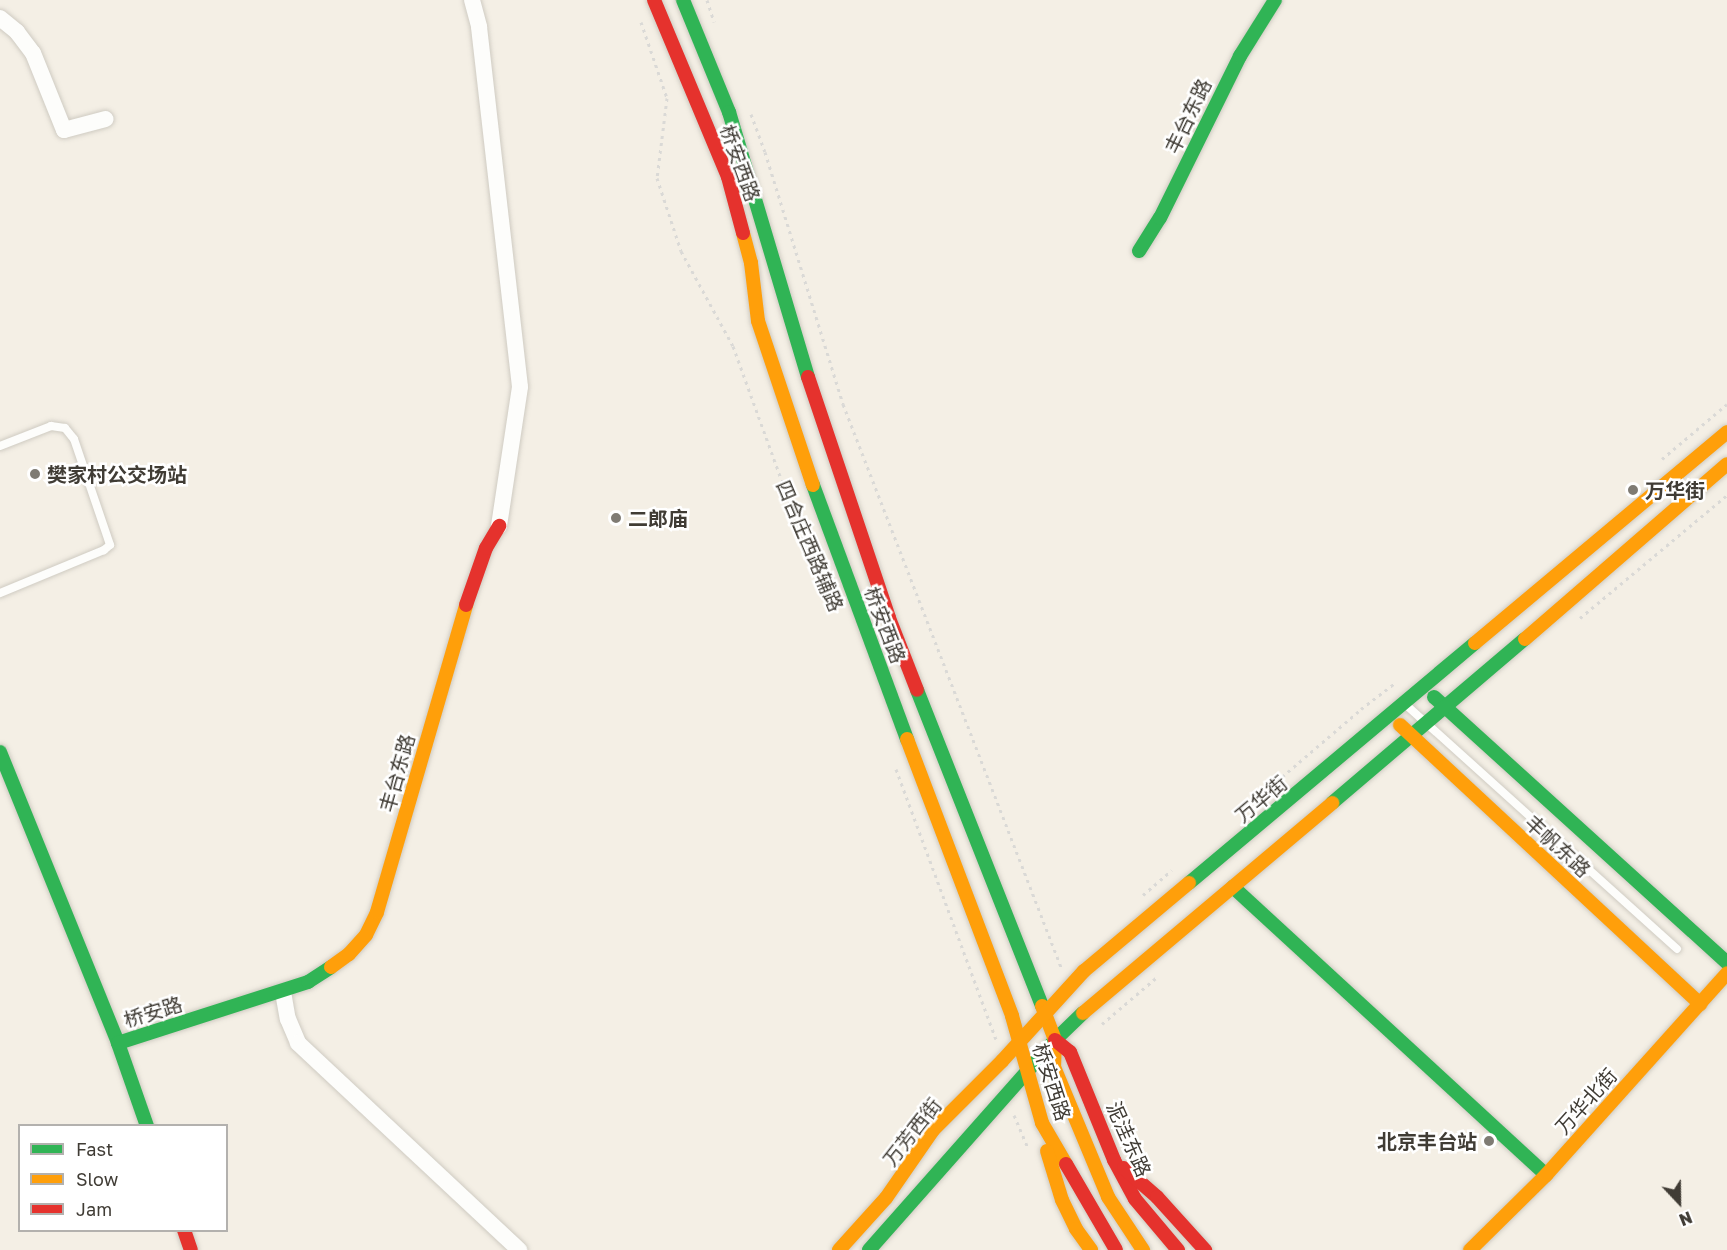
<!DOCTYPE html>
<meta charset="utf-8">
<style>
body{margin:0}
#map{position:relative;width:1727px;height:1250px;overflow:hidden;background:#f4efe5;font-family:"Golos Text","Noto Sans SC",sans-serif}
div>[style]{position:absolute}
.path>*{height:3px;margin-top:-1.5px;transform-origin:0;background:repeating-linear-gradient(90deg,#dad9d6 0 3px,transparent 0 7.5px)}
.roads{filter:drop-shadow(0 0 2px #cfcbc2) drop-shadow(0 0 2px #cfcbc2)}
.lane>*{height:8px;margin:-4px;padding:0 4px;transform-origin:4px;border-radius:4px;background:#fdfdfb}
.street>*{height:16px;margin:-8px;padding:0 8px;transform-origin:8px;border-radius:8px;background:#fdfdfb}
.fast>*{height:14px;margin:-7px;padding:0 7px;transform-origin:7px;border-radius:7px;background:#30b455}
.slow>*{height:14px;margin:-7px;padding:0 7px;transform-origin:7px;border-radius:7px;background:#ff9f0a}
.jam>*{height:14px;margin:-7px;padding:0 7px;transform-origin:7px;border-radius:7px;background:#e5322d}
.dots>*{width:16px;height:16px;translate:-50% -50%;box-sizing:border-box;border:3px solid #fff;border-radius:50%}
span{translate:-50% -50%;white-space:nowrap;text-align:center;line-height:1.15;-webkit-text-stroke:5px #fff;paint-order:stroke}
.street-label{font-size:20px;color:#403c35}
.poi-label{font-size:20px;color:#403c35;font-weight:700}
.left{translate:0 -50%;text-align:left}
.right{translate:-100% -50%;text-align:right}
.legend{position:absolute;left:18px;top:1124px;width:210px;height:108px;box-sizing:border-box;background:#fff;border:2px solid #b3b1ae;margin:0;padding:8px 10px;list-style:none;font-size:18px;color:#403c35}
.legend li{display:flex;align-items:center;gap:12px;height:30px}
.legend b{width:30px;border:2px solid #b3b1ae}
.north{position:absolute;left:1649px;top:1172px;width:60px;height:60px;-webkit-text-stroke:4px #fff;paint-order:stroke;rotate:158deg;font-size:16px;font-weight:700;line-height:24px;text-align:center;color:#403c35}
.north::after{content:'';display:block;margin:auto;width:21px;height:27px;background:#403c35;clip-path:polygon(50% 0,100% 100%,50% 72%,0 100%)}
</style>
<div id="map">
<div class="path">
<div style="left:707px;top:0;width:23px;rotate:72deg"></div>
<div style="left:641px;top:22px;width:80px;rotate:71.1deg"></div>
<div style="left:667px;top:98px;width:81px;rotate:97.1deg"></div>
<div style="left:657px;top:178px;width:77px;rotate:71.8deg"></div>
<div style="left:681px;top:251px;width:108px;rotate:61.3deg"></div>
<div style="left:733px;top:346px;width:212px;rotate:70.1deg"></div>
<div style="left:805px;top:545px;width:47px;rotate:60.7deg"></div>
<div style="left:751px;top:114px;width:40px;rotate:69.8deg"></div>
<div style="left:765px;top:152px;width:264px;rotate:72.8deg"></div>
<div style="left:843px;top:404px;width:604px;rotate:68.83deg"></div>
<div style="left:1662px;top:459px;width:85px;rotate:-40.2deg"></div>
<div style="left:1580px;top:618px;width:192px;rotate:-39.9deg"></div>
<div style="left:896px;top:769px;width:288px;rotate:69.7deg"></div>
<div style="left:1248px;top:806px;width:149px;rotate:-40.6deg"></div>
<div style="left:1361px;top:709px;width:43px;rotate:-37.4deg"></div>
<div style="left:1143px;top:895px;width:38px;rotate:-41deg"></div>
<div style="left:1102px;top:1024px;width:72px;rotate:-40.5deg"></div>
<div style="left:1014px;top:1115px;width:36px;rotate:67deg"></div>
</div>
<div class="roads">
<div class="lane">
<div style="left:0;top:446px;width:55px;rotate:-21.4deg"></div>
<div style="left:51px;top:426px;width:14px;rotate:8deg"></div>
<div style="left:65px;top:428px;width:14px;rotate:51deg"></div>
<div style="left:74px;top:439px;width:112px;rotate:71.2deg"></div>
<div style="left:110px;top:545px;width:8px;rotate:140deg"></div>
<div style="left:104px;top:550px;width:113px;rotate:157.5deg"></div>
<div style="left:1405px;top:704px;width:366px;rotate:42deg"></div>
</div>
<div class="street">
<div style="left:472px;top:0;width:28px;rotate:75deg"></div>
<div style="left:479px;top:27px;width:362px;rotate:83.5deg"></div>
<div style="left:520px;top:387px;width:141px;rotate:98.6deg"></div>
<div style="left:0;top:18px;width:22px;rotate:39deg"></div>
<div style="left:17px;top:32px;width:26px;rotate:53deg"></div>
<div style="left:33px;top:53px;width:83px;rotate:68.1deg"></div>
<div style="left:64px;top:130px;width:43px;rotate:-14.7deg"></div>
<div style="left:283px;top:992px;width:27px;rotate:80deg"></div>
<div style="left:288px;top:1019px;width:26px;rotate:67deg"></div>
<div style="left:298px;top:1043px;width:303px;rotate:43.1deg"></div>
</div>
<div class="fast">
<div style="left:683px;top:0;width:121px;rotate:67.7deg"></div>
<div style="left:729px;top:112px;width:277px;rotate:73.4deg"></div>
<div style="left:1139px;top:251px;width:39px;rotate:-58deg"></div>
<div style="left:1160px;top:218px;width:181px;rotate:-63.7deg"></div>
<div style="left:1240px;top:56px;width:66px;rotate:-58deg"></div>
<div style="left:813px;top:485px;width:271px;rotate:69.7deg"></div>
<div style="left:917px;top:690px;width:340px;rotate:68.4deg"></div>
<div style="left:1434px;top:697px;width:396px;rotate:42.2deg"></div>
<div style="left:0;top:752px;width:314px;rotate:67.9deg"></div>
<div style="left:1332px;top:803px;width:253px;rotate:-40.4deg"></div>
<div style="left:1189px;top:883px;width:373px;rotate:-40deg"></div>
<div style="left:1233px;top:887px;width:425px;rotate:42.6deg"></div>
<div style="left:147px;top:1126px;width:88px;rotate:-109.3deg"></div>
<div style="left:118px;top:1043px;width:200px;rotate:-17.8deg"></div>
<div style="left:308px;top:982px;width:27px;rotate:-33deg"></div>
<div style="left:869px;top:1250px;width:281px;rotate:-48.5deg"></div>
<div style="left:1055px;top:1040px;width:39px;rotate:-44deg"></div>
</div>
<div class="slow">
<div style="left:743px;top:233px;width:31px;rotate:75deg"></div>
<div style="left:751px;top:263px;width:58px;rotate:83.1deg"></div>
<div style="left:758px;top:321px;width:173px;rotate:71.5deg"></div>
<div style="left:1525px;top:639px;width:267px;rotate:-40.9deg"></div>
<div style="left:1475px;top:643px;width:329px;rotate:-39.9deg"></div>
<div style="left:1400px;top:725px;width:410px;rotate:42.9deg"></div>
<div style="left:907px;top:739px;width:296px;rotate:69.2deg"></div>
<div style="left:1012px;top:1016px;width:111px;rotate:74.3deg"></div>
<div style="left:1042px;top:1123px;width:48px;rotate:59.7deg"></div>
<div style="left:331px;top:967px;width:22px;rotate:-36deg"></div>
<div style="left:349px;top:954px;width:25px;rotate:-48deg"></div>
<div style="left:366px;top:935px;width:25px;rotate:-64deg"></div>
<div style="left:377px;top:912px;width:320px;rotate:-73.8deg"></div>
<div style="left:1042px;top:1006px;width:36px;rotate:69deg"></div>
<div style="left:1055px;top:1040px;width:27px;rotate:92deg"></div>
<div style="left:1054px;top:1067px;width:141px;rotate:67.4deg"></div>
<div style="left:1108px;top:1197px;width:64px;rotate:56.6deg"></div>
<div style="left:1083px;top:1013px;width:326px;rotate:-40.1deg"></div>
<div style="left:1047px;top:1151px;width:51px;rotate:73deg"></div>
<div style="left:1062px;top:1200px;width:32px;rotate:64deg"></div>
<div style="left:1076px;top:1229px;width:26px;rotate:54deg"></div>
<div style="left:839px;top:1250px;width:70px;rotate:-47.9deg"></div>
<div style="left:886px;top:1198px;width:83px;rotate:-55.3deg"></div>
<div style="left:933px;top:1130px;width:98px;rotate:-45deg"></div>
<div style="left:1002px;top:1061px;width:122px;rotate:-47.7deg"></div>
<div style="left:1084px;top:971px;width:137px;rotate:-40deg"></div>
<div style="left:1470px;top:1250px;width:107px;rotate:-44.6deg"></div>
<div style="left:1546px;top:1175px;width:271px;rotate:-48.1deg"></div>
</div>
<div class="jam">
<div style="left:654px;top:0;width:192px;rotate:67.3deg"></div>
<div style="left:728px;top:177px;width:58px;rotate:75deg"></div>
<div style="left:808px;top:377px;width:254px;rotate:71.4deg"></div>
<div style="left:889px;top:618px;width:77px;rotate:68.7deg"></div>
<div style="left:466px;top:605px;width:60px;rotate:-70.7deg"></div>
<div style="left:486px;top:548px;width:26px;rotate:-59deg"></div>
<div style="left:1055px;top:1040px;width:19px;rotate:39deg"></div>
<div style="left:1070px;top:1052px;width:117px;rotate:67.8deg"></div>
<div style="left:1114px;top:1160px;width:44px;rotate:61.7deg"></div>
<div style="left:1135px;top:1199px;width:67px;rotate:49.9deg"></div>
<div style="left:1066px;top:1164px;width:99px;rotate:59.8deg"></div>
<div style="left:1124px;top:1168px;width:44px;rotate:41.3deg"></div>
<div style="left:1157px;top:1197px;width:72px;rotate:47.8deg"></div>
<div style="left:184px;top:1230px;width:21px;rotate:71deg"></div>
</div>
</div>
<div class="dots">
<div style="left:35px;top:474px;background:#7f7b73"></div>
<div style="left:1633px;top:490px;background:#7f7b73"></div>
<div style="left:616px;top:518px;background:#7f7b73"></div>
<div style="left:1489px;top:1141px;background:#7f7b73"></div>
</div>
<div class="street-label">
<span style="left:1188px;top:116px;rotate:-64deg">丰台东路</span>
<span style="left:740px;top:163px;rotate:70deg">桥安西路</span>
<span style="left:810px;top:546px;rotate:67deg">四合庄西路辅路</span>
<span style="left:885px;top:625px;rotate:69deg">桥安西路</span>
<span style="left:397px;top:773px;rotate:-74deg">丰台东路</span>
<span style="left:1261px;top:799px;rotate:-40deg">万华街</span>
<span style="left:1558px;top:846px;rotate:43deg">丰帆东路</span>
<span style="left:153px;top:1012px;rotate:-17deg">桥安路</span>
<span style="left:1052px;top:1082px;rotate:72deg">桥安西路</span>
<span style="left:1586px;top:1101px;rotate:-48deg">万华北街</span>
<span style="left:912px;top:1132px;rotate:-52deg">万芳西街</span>
<span style="left:1129px;top:1139px;rotate:66deg">泥洼东路</span>
</div>
<div class="poi-label">
<span class="left" style="left:47px;top:474px">樊家村公交场站</span>
<span class="left" style="left:1645px;top:490px">万华街</span>
<span class="left" style="left:628px;top:518px">二郎庙</span>
<span class="right" style="left:1477px;top:1141px">北京丰台站</span>
</div>
<ul class="legend">
<li><b style="height:8px;background:#30b455"></b>Fast</li>
<li><b style="height:8px;background:#ff9f0a"></b>Slow</li>
<li><b style="height:8px;background:#e5322d"></b>Jam</li>
</ul>
<div class="north">N</div>
</div>
